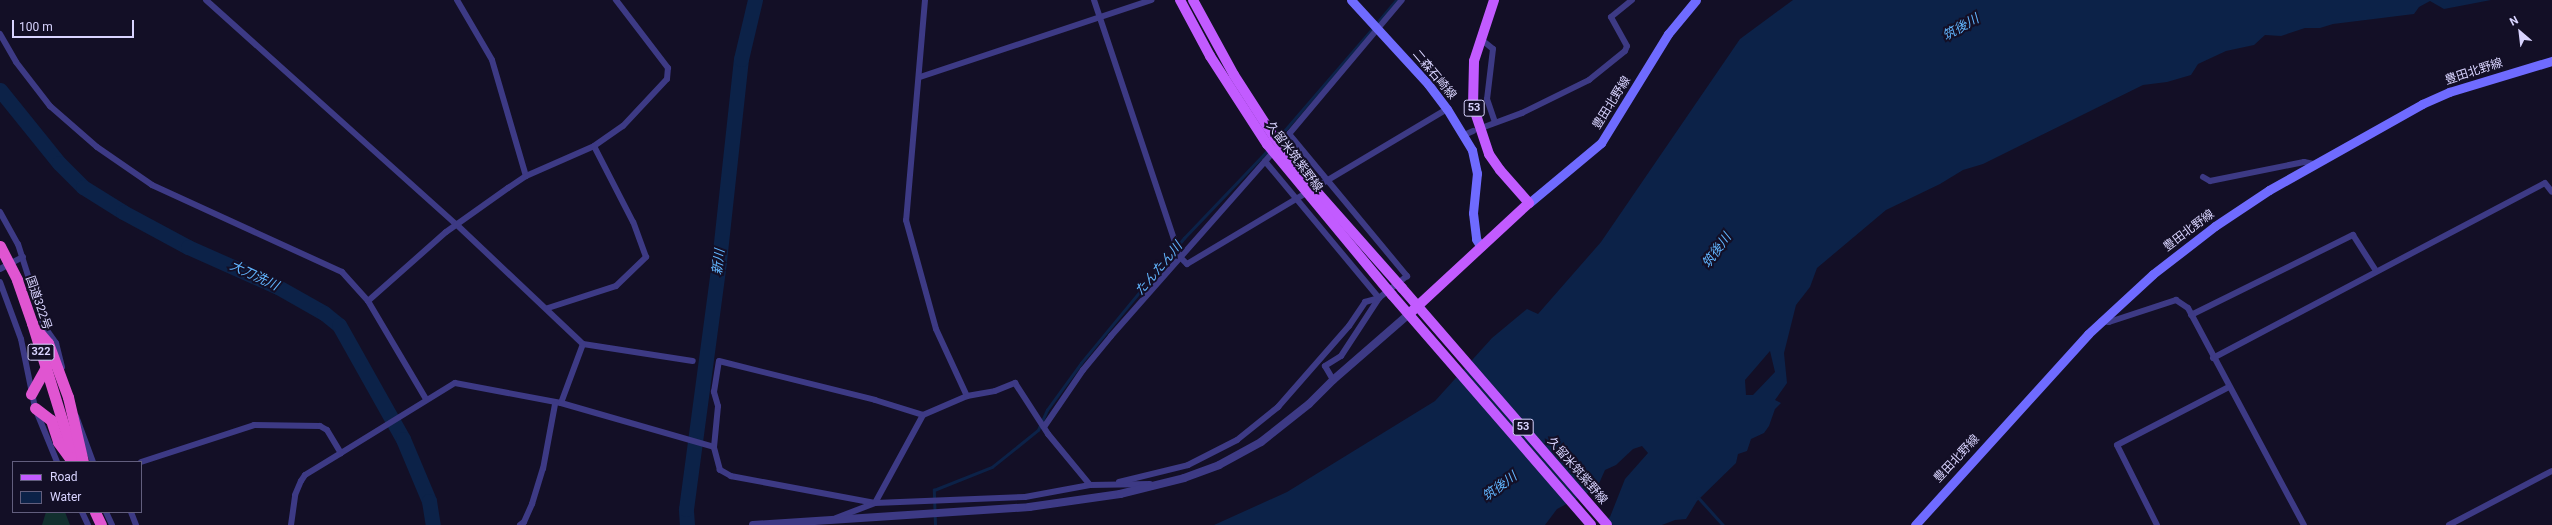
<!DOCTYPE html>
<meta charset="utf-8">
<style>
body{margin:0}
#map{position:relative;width:2552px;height:525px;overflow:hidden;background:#130f26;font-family:Roboto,"Noto Sans JP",sans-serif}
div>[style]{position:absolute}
.green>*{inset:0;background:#12302f}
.water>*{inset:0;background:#0c2248}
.stream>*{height:2.5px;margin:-1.25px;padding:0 1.25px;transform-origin:1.25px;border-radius:1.25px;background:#0c2248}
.river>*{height:15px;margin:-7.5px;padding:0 7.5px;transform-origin:7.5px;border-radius:7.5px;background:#0c2248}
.minor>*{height:6px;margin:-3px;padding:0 3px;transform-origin:3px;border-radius:3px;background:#3d3a85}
.tertiary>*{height:8px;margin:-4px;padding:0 4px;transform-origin:4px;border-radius:4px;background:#3d3a85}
.secondary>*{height:9px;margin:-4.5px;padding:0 4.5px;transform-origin:4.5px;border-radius:4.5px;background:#6f6bff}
.primary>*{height:10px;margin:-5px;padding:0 5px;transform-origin:5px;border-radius:5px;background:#c25bff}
.trunk>*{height:11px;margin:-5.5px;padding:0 5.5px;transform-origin:5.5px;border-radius:5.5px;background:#e055d1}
.primary-bridge>*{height:10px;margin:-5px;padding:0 5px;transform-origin:5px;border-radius:5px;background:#c25bff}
span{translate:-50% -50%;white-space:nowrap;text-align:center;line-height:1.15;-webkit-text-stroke:4px #130f26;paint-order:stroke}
.shield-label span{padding:1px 3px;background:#130f26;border:1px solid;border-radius:3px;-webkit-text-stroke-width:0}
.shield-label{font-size:11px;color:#d9d4ff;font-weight:700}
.street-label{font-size:12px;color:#d9d4ff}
.water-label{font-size:13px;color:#62b6ff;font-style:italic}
.legend{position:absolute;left:12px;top:461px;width:130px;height:52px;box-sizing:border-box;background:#130f26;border:1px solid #625e7d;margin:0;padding:5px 7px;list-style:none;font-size:12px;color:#d9d4ff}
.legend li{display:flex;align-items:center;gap:8px;height:20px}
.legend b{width:20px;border:1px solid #625e7d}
.north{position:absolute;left:2500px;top:12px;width:40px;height:40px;-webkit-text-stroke:3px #130f26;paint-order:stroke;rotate:332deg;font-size:11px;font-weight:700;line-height:16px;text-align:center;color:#d9d4ff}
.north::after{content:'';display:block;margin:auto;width:14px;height:18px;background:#d9d4ff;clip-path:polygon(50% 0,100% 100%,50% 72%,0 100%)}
.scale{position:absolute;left:12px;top:20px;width:122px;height:18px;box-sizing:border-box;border:2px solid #d9d4ff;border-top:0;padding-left:5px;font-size:12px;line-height:14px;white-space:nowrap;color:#d9d4ff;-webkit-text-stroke:3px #130f26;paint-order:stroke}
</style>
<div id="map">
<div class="green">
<div style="clip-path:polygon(46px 512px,65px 512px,70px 525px,42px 525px)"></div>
</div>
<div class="water">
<div style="clip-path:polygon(evenodd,1793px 0,2491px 0,2444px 9px,2430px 1px,2419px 7px,2414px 14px,2333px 24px,2320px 28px,2305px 28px,2281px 36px,2265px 35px,2254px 45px,2226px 51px,2198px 64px,2191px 75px,2167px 82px,2143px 85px,1983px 164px,1963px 170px,1940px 184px,1886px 210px,1817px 268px,1810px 287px,1796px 305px,1784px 353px,1787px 383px,1775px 400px,1781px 403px,1775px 409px,1769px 426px,1764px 433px,1751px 439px,1747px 451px,1738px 454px,1736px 463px,1697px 501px,1686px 519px,1675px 520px,1662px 525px,1601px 525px,1610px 517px,1625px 479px,1648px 453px,1642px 446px,1633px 449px,1616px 465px,1605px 470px,1597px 488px,1557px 509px,1545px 525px,1214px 525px,1287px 492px,1435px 401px,1492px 338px,1527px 309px,1538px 314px,1601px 242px,1740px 39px,1793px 0,1770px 351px,1775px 372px,1753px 395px,1746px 395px,1745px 380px,1770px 351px)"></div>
</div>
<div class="stream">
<div style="left:1376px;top:24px;width:31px;rotate:-50deg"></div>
<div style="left:1278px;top:138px;width:145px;rotate:-49.2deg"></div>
<div style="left:1698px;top:497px;width:38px;rotate:48deg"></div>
<div style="left:935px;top:525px;width:35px;rotate:-92deg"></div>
<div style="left:934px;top:490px;width:62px;rotate:-21.6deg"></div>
<div style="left:992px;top:467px;width:59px;rotate:-38.8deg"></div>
<div style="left:1038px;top:430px;width:22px;rotate:-66deg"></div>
<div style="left:1047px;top:410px;width:58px;rotate:-54.1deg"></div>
<div style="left:1081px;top:363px;width:162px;rotate:-50.5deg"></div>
<div style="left:1184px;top:238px;width:123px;rotate:-46.3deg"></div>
</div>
<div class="river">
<div style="left:0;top:90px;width:94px;rotate:51.1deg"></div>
<div style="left:59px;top:163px;width:34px;rotate:45deg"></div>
<div style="left:83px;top:187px;width:47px;rotate:32deg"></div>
<div style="left:123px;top:212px;width:74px;rotate:28.3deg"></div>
<div style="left:188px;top:247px;width:98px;rotate:24deg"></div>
<div style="left:278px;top:287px;width:53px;rotate:29.5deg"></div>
<div style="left:324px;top:313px;width:19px;rotate:39deg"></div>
<div style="left:339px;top:325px;width:131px;rotate:60.7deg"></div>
<div style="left:403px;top:439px;width:67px;rotate:67.2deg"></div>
<div style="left:429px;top:501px;width:24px;rotate:81deg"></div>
<div style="left:687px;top:525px;width:16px;rotate:-94deg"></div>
<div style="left:686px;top:509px;width:250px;rotate:-82.4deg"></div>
<div style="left:719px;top:261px;width:203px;rotate:-83.8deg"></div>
<div style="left:741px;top:59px;width:61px;rotate:-76.7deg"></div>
</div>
<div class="minor">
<div style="left:206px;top:0;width:336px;rotate:41.9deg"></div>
<div style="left:456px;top:224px;width:175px;rotate:43.4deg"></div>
<div style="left:583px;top:344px;width:111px;rotate:8.8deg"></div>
<div style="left:457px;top:0;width:69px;rotate:59.7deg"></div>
<div style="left:492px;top:60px;width:121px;rotate:73.7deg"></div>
<div style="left:925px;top:0;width:221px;rotate:94.9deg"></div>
<div style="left:906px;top:220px;width:113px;rotate:74.6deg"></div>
<div style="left:936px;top:329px;width:74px;rotate:65.2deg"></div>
<div style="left:1094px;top:0;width:271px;rotate:71.5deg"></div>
<div style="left:1180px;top:257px;width:10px;rotate:45deg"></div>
<div style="left:1187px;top:264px;width:303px;rotate:-30.8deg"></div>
<div style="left:0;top:34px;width:32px;rotate:60deg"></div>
<div style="left:16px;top:62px;width:56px;rotate:52.3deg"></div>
<div style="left:50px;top:106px;width:62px;rotate:41.1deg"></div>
<div style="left:97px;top:147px;width:67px;rotate:34.6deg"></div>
<div style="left:152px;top:185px;width:209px;rotate:24.6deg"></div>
<div style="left:342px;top:272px;width:39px;rotate:48deg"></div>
<div style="left:368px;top:301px;width:114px;rotate:59.4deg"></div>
<div style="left:1482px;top:40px;width:14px;rotate:39deg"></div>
<div style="left:1493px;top:49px;width:50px;rotate:96.8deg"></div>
<div style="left:1487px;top:99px;width:24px;rotate:71deg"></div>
<div style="left:920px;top:77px;width:244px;rotate:-18.4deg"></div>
<div style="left:1484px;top:127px;width:40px;rotate:-20.2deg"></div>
<div style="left:1522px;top:113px;width:75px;rotate:-26.2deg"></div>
<div style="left:1589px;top:80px;width:46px;rotate:-38.9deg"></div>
<div style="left:1625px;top:51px;width:5px;rotate:-68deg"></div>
<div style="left:1627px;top:46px;width:33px;rotate:-119deg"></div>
<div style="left:1611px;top:17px;width:27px;rotate:-39deg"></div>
<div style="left:1289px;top:134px;width:185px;rotate:50.3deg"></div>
<div style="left:1407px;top:276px;width:36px;rotate:142deg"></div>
<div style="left:1379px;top:298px;width:69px;rotate:123.2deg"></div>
<div style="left:1341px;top:356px;width:19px;rotate:148deg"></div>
<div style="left:1325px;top:366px;width:16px;rotate:60deg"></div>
<div style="left:1464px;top:135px;width:10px;rotate:-24deg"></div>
<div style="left:2203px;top:177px;width:8px;rotate:30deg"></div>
<div style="left:2210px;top:181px;width:96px;rotate:-11.4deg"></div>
<div style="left:2304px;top:162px;width:10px;rotate:11deg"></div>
<div style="left:0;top:212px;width:37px;rotate:61deg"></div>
<div style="left:18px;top:244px;width:86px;rotate:72.4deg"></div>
<div style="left:44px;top:326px;width:21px;rotate:55deg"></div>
<div style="left:56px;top:343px;width:25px;rotate:76deg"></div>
<div style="left:0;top:269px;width:26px;rotate:-28deg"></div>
<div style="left:0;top:282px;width:61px;rotate:69.8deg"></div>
<div style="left:21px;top:339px;width:70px;rotate:78.5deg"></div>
<div style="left:35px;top:408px;width:58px;rotate:67.8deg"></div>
<div style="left:368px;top:301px;width:104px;rotate:-41.5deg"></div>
<div style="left:446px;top:232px;width:76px;rotate:-35.4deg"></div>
<div style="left:508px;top:188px;width:22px;rotate:-34deg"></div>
<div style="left:526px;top:176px;width:74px;rotate:-23.8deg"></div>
<div style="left:594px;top:146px;width:35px;rotate:-35deg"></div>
<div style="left:623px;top:126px;width:64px;rotate:-46.9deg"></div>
<div style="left:667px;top:79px;width:11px;rotate:-85deg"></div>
<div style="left:668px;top:68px;width:86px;rotate:-127.4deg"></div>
<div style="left:548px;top:308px;width:71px;rotate:-17.9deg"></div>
<div style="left:616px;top:286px;width:42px;rotate:-44deg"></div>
<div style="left:646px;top:257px;width:37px;rotate:-110deg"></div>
<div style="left:633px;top:222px;width:85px;rotate:-117.2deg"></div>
<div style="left:2191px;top:315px;width:181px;rotate:-26.3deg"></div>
<div style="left:2353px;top:235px;width:43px;rotate:57.4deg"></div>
<div style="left:2101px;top:321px;width:8px;rotate:7deg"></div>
<div style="left:2109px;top:322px;width:71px;rotate:-18.2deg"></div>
<div style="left:2176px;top:300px;width:14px;rotate:34deg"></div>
<div style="left:2188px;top:308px;width:246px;rotate:61.9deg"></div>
<div style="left:2213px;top:358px;width:375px;rotate:-27.8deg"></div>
<div style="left:2545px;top:183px;width:11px;rotate:52deg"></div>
<div style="left:561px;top:403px;width:63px;rotate:-69.6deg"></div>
<div style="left:923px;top:415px;width:100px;rotate:118.6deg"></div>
<div style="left:875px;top:503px;width:147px;rotate:-169.4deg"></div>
<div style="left:731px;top:476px;width:13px;rotate:-151deg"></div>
<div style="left:720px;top:470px;width:24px;rotate:-105deg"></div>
<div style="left:714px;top:447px;width:41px;rotate:-84.4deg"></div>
<div style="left:718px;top:406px;width:15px;rotate:-106deg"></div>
<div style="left:714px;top:392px;width:31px;rotate:-81deg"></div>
<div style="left:719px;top:361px;width:161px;rotate:14deg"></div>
<div style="left:875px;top:400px;width:50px;rotate:17.4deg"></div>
<div style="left:923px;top:415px;width:48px;rotate:-23.4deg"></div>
<div style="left:967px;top:396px;width:28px;rotate:-10deg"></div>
<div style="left:995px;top:391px;width:22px;rotate:-22deg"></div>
<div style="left:1015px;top:383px;width:61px;rotate:57.1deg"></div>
<div style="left:1048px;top:434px;width:66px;rotate:50.5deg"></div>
<div style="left:1090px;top:485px;width:60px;rotate:-1deg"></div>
<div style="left:76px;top:416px;width:49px;rotate:69.7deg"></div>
<div style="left:1044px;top:427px;width:69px;rotate:-55.6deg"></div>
<div style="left:1083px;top:370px;width:44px;rotate:-50.5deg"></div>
<div style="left:1111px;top:336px;width:269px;rotate:-48.6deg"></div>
<div style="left:1289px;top:134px;width:175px;rotate:-49.9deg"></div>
<div style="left:141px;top:462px;width:119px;rotate:-18.1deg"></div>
<div style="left:254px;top:425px;width:66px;rotate:0.9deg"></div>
<div style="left:320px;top:426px;width:8px;rotate:30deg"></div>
<div style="left:327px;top:430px;width:27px;rotate:59deg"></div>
<div style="left:341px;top:453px;width:134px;rotate:-31.6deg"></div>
<div style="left:455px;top:383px;width:108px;rotate:10.7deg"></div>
<div style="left:561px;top:403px;width:159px;rotate:16deg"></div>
<div style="left:1119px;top:482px;width:71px;rotate:-13.8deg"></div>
<div style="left:1188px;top:465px;width:55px;rotate:-27deg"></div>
<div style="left:1237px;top:440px;width:53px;rotate:-38.8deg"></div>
<div style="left:1278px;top:407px;width:108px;rotate:-48.8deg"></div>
<div style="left:1349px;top:326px;width:29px;rotate:-56deg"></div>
<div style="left:1365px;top:302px;width:15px;rotate:-16deg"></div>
<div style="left:1379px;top:298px;width:178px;rotate:-129.8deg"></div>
<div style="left:82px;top:512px;width:14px;rotate:65deg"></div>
<div style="left:106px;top:512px;width:14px;rotate:65deg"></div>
<div style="left:131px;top:512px;width:14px;rotate:69deg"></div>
<div style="left:836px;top:518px;width:42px;rotate:-21deg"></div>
<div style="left:875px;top:503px;width:150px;rotate:-2.3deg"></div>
<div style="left:1025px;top:497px;width:66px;rotate:-10.5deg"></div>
<div style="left:291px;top:525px;width:30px;rotate:-82deg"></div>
<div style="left:295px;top:495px;width:15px;rotate:-67deg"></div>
<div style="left:301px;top:481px;width:7px;rotate:-56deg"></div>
<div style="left:305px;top:475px;width:42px;rotate:-31.4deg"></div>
<div style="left:520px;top:525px;width:5px;rotate:-37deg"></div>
<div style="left:524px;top:522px;width:20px;rotate:-66deg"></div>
<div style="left:532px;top:504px;width:37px;rotate:-73deg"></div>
<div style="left:543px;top:469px;width:66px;rotate:-79.5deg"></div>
<div style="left:2157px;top:525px;width:89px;rotate:-116.6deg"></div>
<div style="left:2117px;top:445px;width:126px;rotate:-27.4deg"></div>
<div style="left:2449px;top:525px;width:116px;rotate:-27.7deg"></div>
</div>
<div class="tertiary">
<div style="left:753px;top:525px;width:277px;rotate:-3.7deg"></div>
<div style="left:1029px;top:507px;width:92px;rotate:-8.1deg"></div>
<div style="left:1120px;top:494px;width:66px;rotate:-14deg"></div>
<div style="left:1184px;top:478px;width:37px;rotate:-20deg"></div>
<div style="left:1219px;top:465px;width:48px;rotate:-28.7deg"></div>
<div style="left:1261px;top:442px;width:61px;rotate:-38.4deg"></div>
<div style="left:1309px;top:404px;width:34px;rotate:-45deg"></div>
<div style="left:1333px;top:380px;width:101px;rotate:-41deg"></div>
</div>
<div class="secondary">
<div style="left:1351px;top:0;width:114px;rotate:47.5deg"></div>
<div style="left:1428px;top:84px;width:31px;rotate:53deg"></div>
<div style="left:1447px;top:109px;width:48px;rotate:58.6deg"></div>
<div style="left:1472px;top:150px;width:24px;rotate:78deg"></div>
<div style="left:1477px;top:173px;width:40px;rotate:95.7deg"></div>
<div style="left:1473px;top:213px;width:26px;rotate:83deg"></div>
<div style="left:1476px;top:239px;width:9px;rotate:58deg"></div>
<div style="left:1529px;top:203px;width:94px;rotate:-39.8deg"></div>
<div style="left:1601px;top:143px;width:128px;rotate:-58.4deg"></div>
<div style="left:1668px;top:34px;width:44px;rotate:-50.5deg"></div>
<div style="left:1915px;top:525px;width:258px;rotate:-47.8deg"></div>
<div style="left:2088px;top:334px;width:88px;rotate:-42.7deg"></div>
<div style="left:2153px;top:274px;width:78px;rotate:-37.7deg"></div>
<div style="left:2215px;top:226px;width:65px;rotate:-33.7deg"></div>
<div style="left:2269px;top:190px;width:176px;rotate:-29.3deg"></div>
<div style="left:2422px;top:104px;width:30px;rotate:-24deg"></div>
<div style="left:2449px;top:92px;width:108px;rotate:-16.8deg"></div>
</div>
<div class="primary">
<div style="left:1180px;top:0;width:64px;rotate:61.8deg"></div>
<div style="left:1210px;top:56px;width:105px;rotate:57.1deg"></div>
<div style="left:1193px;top:0;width:85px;rotate:61.3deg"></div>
<div style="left:1234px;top:75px;width:74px;rotate:57.2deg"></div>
<div style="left:1402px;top:288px;width:313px;rotate:49.1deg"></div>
<div style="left:1392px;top:295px;width:304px;rotate:49.1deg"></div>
<div style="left:1409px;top:314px;width:163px;rotate:-42.8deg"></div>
<div style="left:1529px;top:203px;width:44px;rotate:-131.3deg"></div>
<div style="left:1500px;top:170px;width:19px;rotate:-125deg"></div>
<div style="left:1489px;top:154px;width:51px;rotate:-108.4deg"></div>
<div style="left:1473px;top:106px;width:45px;rotate:-88.7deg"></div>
<div style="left:1474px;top:61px;width:64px;rotate:-71.8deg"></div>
</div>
<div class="trunk">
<div style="left:0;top:246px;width:38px;rotate:63deg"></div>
<div style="left:17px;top:280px;width:46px;rotate:70.8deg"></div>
<div style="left:32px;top:323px;width:145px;rotate:72.8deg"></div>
<div style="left:37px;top:330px;width:17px;rotate:50deg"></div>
<div style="left:48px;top:343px;width:58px;rotate:69.7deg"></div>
<div style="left:68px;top:397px;width:67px;rotate:77deg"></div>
<div style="left:31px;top:394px;width:31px;rotate:-61deg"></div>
<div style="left:35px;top:408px;width:20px;rotate:37deg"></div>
<div style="left:51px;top:420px;width:23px;rotate:72deg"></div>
<div style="left:58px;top:442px;width:22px;rotate:54deg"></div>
<div style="left:95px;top:512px;width:14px;rotate:65deg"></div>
</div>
<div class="primary-bridge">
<div style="left:1274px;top:137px;width:59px;rotate:52.5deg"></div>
<div style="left:1310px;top:184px;width:139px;rotate:48.5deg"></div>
<div style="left:1267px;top:144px;width:196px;rotate:50.4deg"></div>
</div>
<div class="shield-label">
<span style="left:1474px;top:108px">53</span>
<span style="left:41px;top:352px">322</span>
<span style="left:1523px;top:427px">53</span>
</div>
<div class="street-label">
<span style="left:2474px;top:72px;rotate:-18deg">豊田北野線</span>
<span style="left:1434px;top:75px;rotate:50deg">二森石崎線</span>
<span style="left:1612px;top:103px;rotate:-58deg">豊田北野線</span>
<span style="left:1294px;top:157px;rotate:53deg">久留米筑紫野線</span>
<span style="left:2189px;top:231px;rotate:-37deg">豊田北野線</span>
<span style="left:38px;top:303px;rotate:71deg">国道322号</span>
<span style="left:1957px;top:459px;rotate:-47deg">豊田北野線</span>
<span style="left:1577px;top:471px;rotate:49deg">久留米筑紫野線</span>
</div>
<div class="water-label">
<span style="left:1961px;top:28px;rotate:-30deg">筑後川</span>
<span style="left:1717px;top:251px;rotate:-54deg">筑後川</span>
<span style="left:719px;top:262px;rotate:-83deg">新川</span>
<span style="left:1159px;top:269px;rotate:-50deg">たんたん川</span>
<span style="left:254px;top:276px;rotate:25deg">大刀洗川</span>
<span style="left:1500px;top:487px;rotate:-37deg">筑後川</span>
</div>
<ul class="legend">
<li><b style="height:5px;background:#c25bff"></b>Road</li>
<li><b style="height:11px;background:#0c2248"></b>Water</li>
</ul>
<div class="north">N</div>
<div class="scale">100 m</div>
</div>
